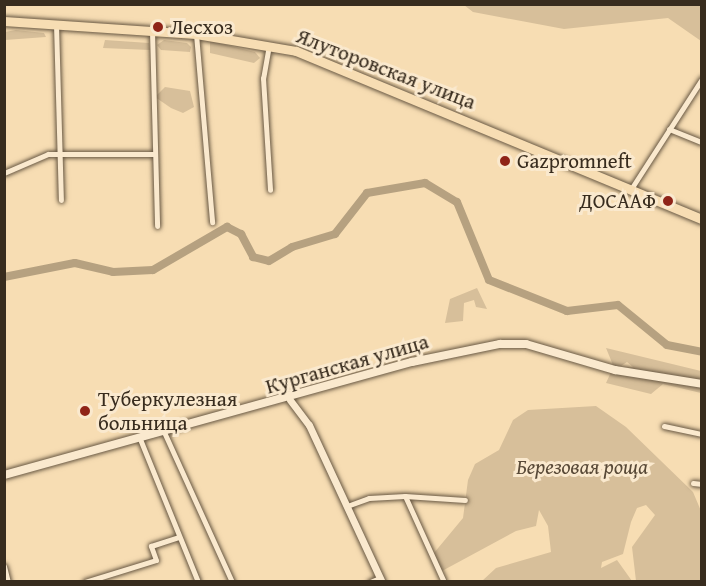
<!DOCTYPE html>
<meta charset="utf-8">
<style>
body{margin:0}
#map{position:relative;width:706px;height:586px;overflow:hidden;background:#f7ddb3;font-family:"Gentium Book Plus",serif}
div>[style]{position:absolute}
.green>*{inset:0;background:#d7bf9a}
.river>*{height:8px;margin:-4px;padding:0 4px;transform-origin:4px;border-radius:4px;background:#b6a180}
.roads{filter:drop-shadow(0 0 2px #685843) drop-shadow(0 0 2px #685843)}
.minor>*{height:5px;margin:-2.5px;padding:0 2.5px;transform-origin:2.5px;border-radius:2.5px;background:#fae9ce}
.tertiary>*{height:7px;margin:-3.5px;padding:0 3.5px;transform-origin:3.5px;border-radius:3.5px;background:#fae9ce}
.secondary>*{height:8px;margin:-4px;padding:0 4px;transform-origin:4px;border-radius:4px;background:#fae9ce}
.primary>*{height:9px;margin:-4.5px;padding:0 4.5px;transform-origin:4.5px;border-radius:4.5px;background:#f7ddb3}
.dots>*{width:16px;height:16px;translate:-50% -50%;box-sizing:border-box;border:3px solid #fae9ce;border-radius:50%}
span{translate:-50% -50%;white-space:nowrap;text-align:center;line-height:1.15;-webkit-text-stroke:6px #fae9ce;paint-order:stroke}
.poi-label{font-size:21px;color:#382c1e}
.left{translate:0 -50%;text-align:left}
.right{translate:-100% -50%;text-align:right}
.street-label{font-size:21px;color:#382c1e}
.park-label{font-size:21px;color:#584937;font-style:italic}
.frame{position:absolute;inset:0;border:6px solid #382c1e;pointer-events:none}
</style>
<div id="map">
<div class="green">
<div style="clip-path:polygon(464px 5px,701px 5px,701px 41px,668px 18px,564px 29px,473px 12px)"></div>
<div style="clip-path:polygon(16px 30px,44px 33px,46px 37px,5px 40px,5px 32px)"></div>
<div style="clip-path:polygon(105px 40px,149px 43px,150px 50px,103px 48px)"></div>
<div style="clip-path:polygon(164px 40px,187px 43px,191px 47px,190px 52px,161px 50px,157px 45px)"></div>
<div style="clip-path:polygon(210px 41px,255px 52px,260px 58px,254px 63px,210px 53px)"></div>
<div style="clip-path:polygon(165px 87px,190px 91px,194px 107px,183px 113px,171px 108px,155px 97px)"></div>
<div style="clip-path:polygon(477px 288px,487px 309px,476px 307px,474px 300px,464px 303px,463px 321px,445px 323px,450px 299px)"></div>
<div style="clip-path:polygon(606px 348px,701px 371px,701px 393px,663px 384px,651px 394px,606px 383px,612px 370px,633px 367px,627px 362px,615px 370px)"></div>
<div style="clip-path:polygon(596px 406px,626px 427px,693px 492px,701px 511px,701px 581px,636px 581px,632px 547px,655px 515px,646px 505px,637px 508px,631px 522px,623px 554px,602px 562px,601px 568px,617px 560px,632px 581px,482px 581px,496px 568px,551px 552px,548px 526px,539px 510px,536px 526px,516px 531px,442px 571px,434px 553px,463px 518px,468px 480px,475px 464px,499px 450px,513px 420px,528px 410px)"></div>
</div>
<div class="river">
<div style="left:4px;top:277px;width:72px;rotate:-11.2deg"></div>
<div style="left:75px;top:263px;width:39px;rotate:13deg"></div>
<div style="left:113px;top:272px;width:40px;rotate:-2.9deg"></div>
<div style="left:153px;top:270px;width:86px;rotate:-30.2deg"></div>
<div style="left:227px;top:227px;width:16px;rotate:27deg"></div>
<div style="left:241px;top:234px;width:26px;rotate:62deg"></div>
<div style="left:253px;top:257px;width:16px;rotate:14deg"></div>
<div style="left:269px;top:261px;width:27px;rotate:-31deg"></div>
<div style="left:292px;top:247px;width:45px;rotate:-16.8deg"></div>
<div style="left:335px;top:234px;width:52px;rotate:-52deg"></div>
<div style="left:367px;top:193px;width:59px;rotate:-9.8deg"></div>
<div style="left:425px;top:183px;width:37px;rotate:31deg"></div>
<div style="left:457px;top:202px;width:84px;rotate:67.7deg"></div>
<div style="left:489px;top:280px;width:84px;rotate:21.7deg"></div>
<div style="left:567px;top:311px;width:51px;rotate:-6.7deg"></div>
<div style="left:618px;top:305px;width:63px;rotate:39.2deg"></div>
<div style="left:667px;top:345px;width:36px;rotate:11deg"></div>
</div>
<div class="roads">
<div class="minor">
<div style="left:56px;top:24px;width:176px;rotate:88.4deg"></div>
<div style="left:152px;top:31px;width:195px;rotate:88.5deg"></div>
<div style="left:196px;top:34px;width:189px;rotate:85.1deg"></div>
<div style="left:269px;top:45px;width:34px;rotate:100deg"></div>
<div style="left:263px;top:78px;width:112px;rotate:86.4deg"></div>
<div style="left:669px;top:129px;width:35px;rotate:22deg"></div>
<div style="left:4px;top:173px;width:48px;rotate:-23.4deg"></div>
<div style="left:48px;top:154px;width:106px"></div>
<div style="left:631px;top:189px;width:131px;rotate:-57.2deg"></div>
<div style="left:664px;top:426px;width:39px;rotate:12deg"></div>
<div style="left:164px;top:432px;width:165px;rotate:65.6deg"></div>
<div style="left:140px;top:439px;width:154px;rotate:67.9deg"></div>
<div style="left:693px;top:483px;width:9px;rotate:6deg"></div>
<div style="left:405px;top:496px;width:94px;rotate:65.6deg"></div>
<div style="left:347px;top:506px;width:23px;rotate:-20deg"></div>
<div style="left:369px;top:498px;width:36px;rotate:-3deg"></div>
<div style="left:405px;top:496px;width:60px;rotate:3.8deg"></div>
<div style="left:4px;top:566px;width:16px;rotate:76deg"></div>
<div style="left:85px;top:582px;width:74px;rotate:-17.2deg"></div>
<div style="left:156px;top:560px;width:15px;rotate:-110deg"></div>
<div style="left:151px;top:546px;width:28px;rotate:-18deg"></div>
<div style="left:370px;top:582px;width:11px;rotate:-22deg"></div>
</div>
<div class="tertiary">
<div style="left:290px;top:400px;width:31px;rotate:53deg"></div>
<div style="left:309px;top:425px;width:173px;rotate:65.1deg"></div>
</div>
<div class="secondary">
<div style="left:4px;top:475px;width:423px;rotate:-15.5deg"></div>
<div style="left:412px;top:362px;width:90px;rotate:-11.6deg"></div>
<div style="left:500px;top:344px;width:26px"></div>
<div style="left:526px;top:344px;width:93px;rotate:16.3deg"></div>
<div style="left:615px;top:370px;width:88px;rotate:9.1deg"></div>
</div>
<div class="primary">
<div style="left:4px;top:21px;width:192px;rotate:3.9deg"></div>
<div style="left:196px;top:34px;width:101px;rotate:9.6deg"></div>
<div style="left:296px;top:51px;width:439px;rotate:22.5deg"></div>
</div>
</div>
<div class="dots">
<div style="left:158px;top:27px;background:#8f2418"></div>
<div style="left:505px;top:161px;background:#8f2418"></div>
<div style="left:668px;top:201px;background:#8f2418"></div>
<div style="left:85px;top:411px;background:#8f2418"></div>
</div>
<div class="poi-label">
<span class="left" style="left:170px;top:27px">Лесхоз</span>
<span class="left" style="left:517px;top:161px">Gazpromneft</span>
<span class="right" style="left:656px;top:201px">ДОСААФ</span>
<span class="left" style="left:98px;top:411px">Туберкулезная<br>больница</span>
</div>
<div class="street-label">
<span style="left:386px;top:69px;rotate:21deg">Ялуторовская улица</span>
<span style="left:347px;top:364px;rotate:-16deg">Курганская улица</span>
</div>
<div class="park-label">
<span style="left:582px;top:467px">Березовая роща</span>
</div>
<div class="frame"></div>
</div>
